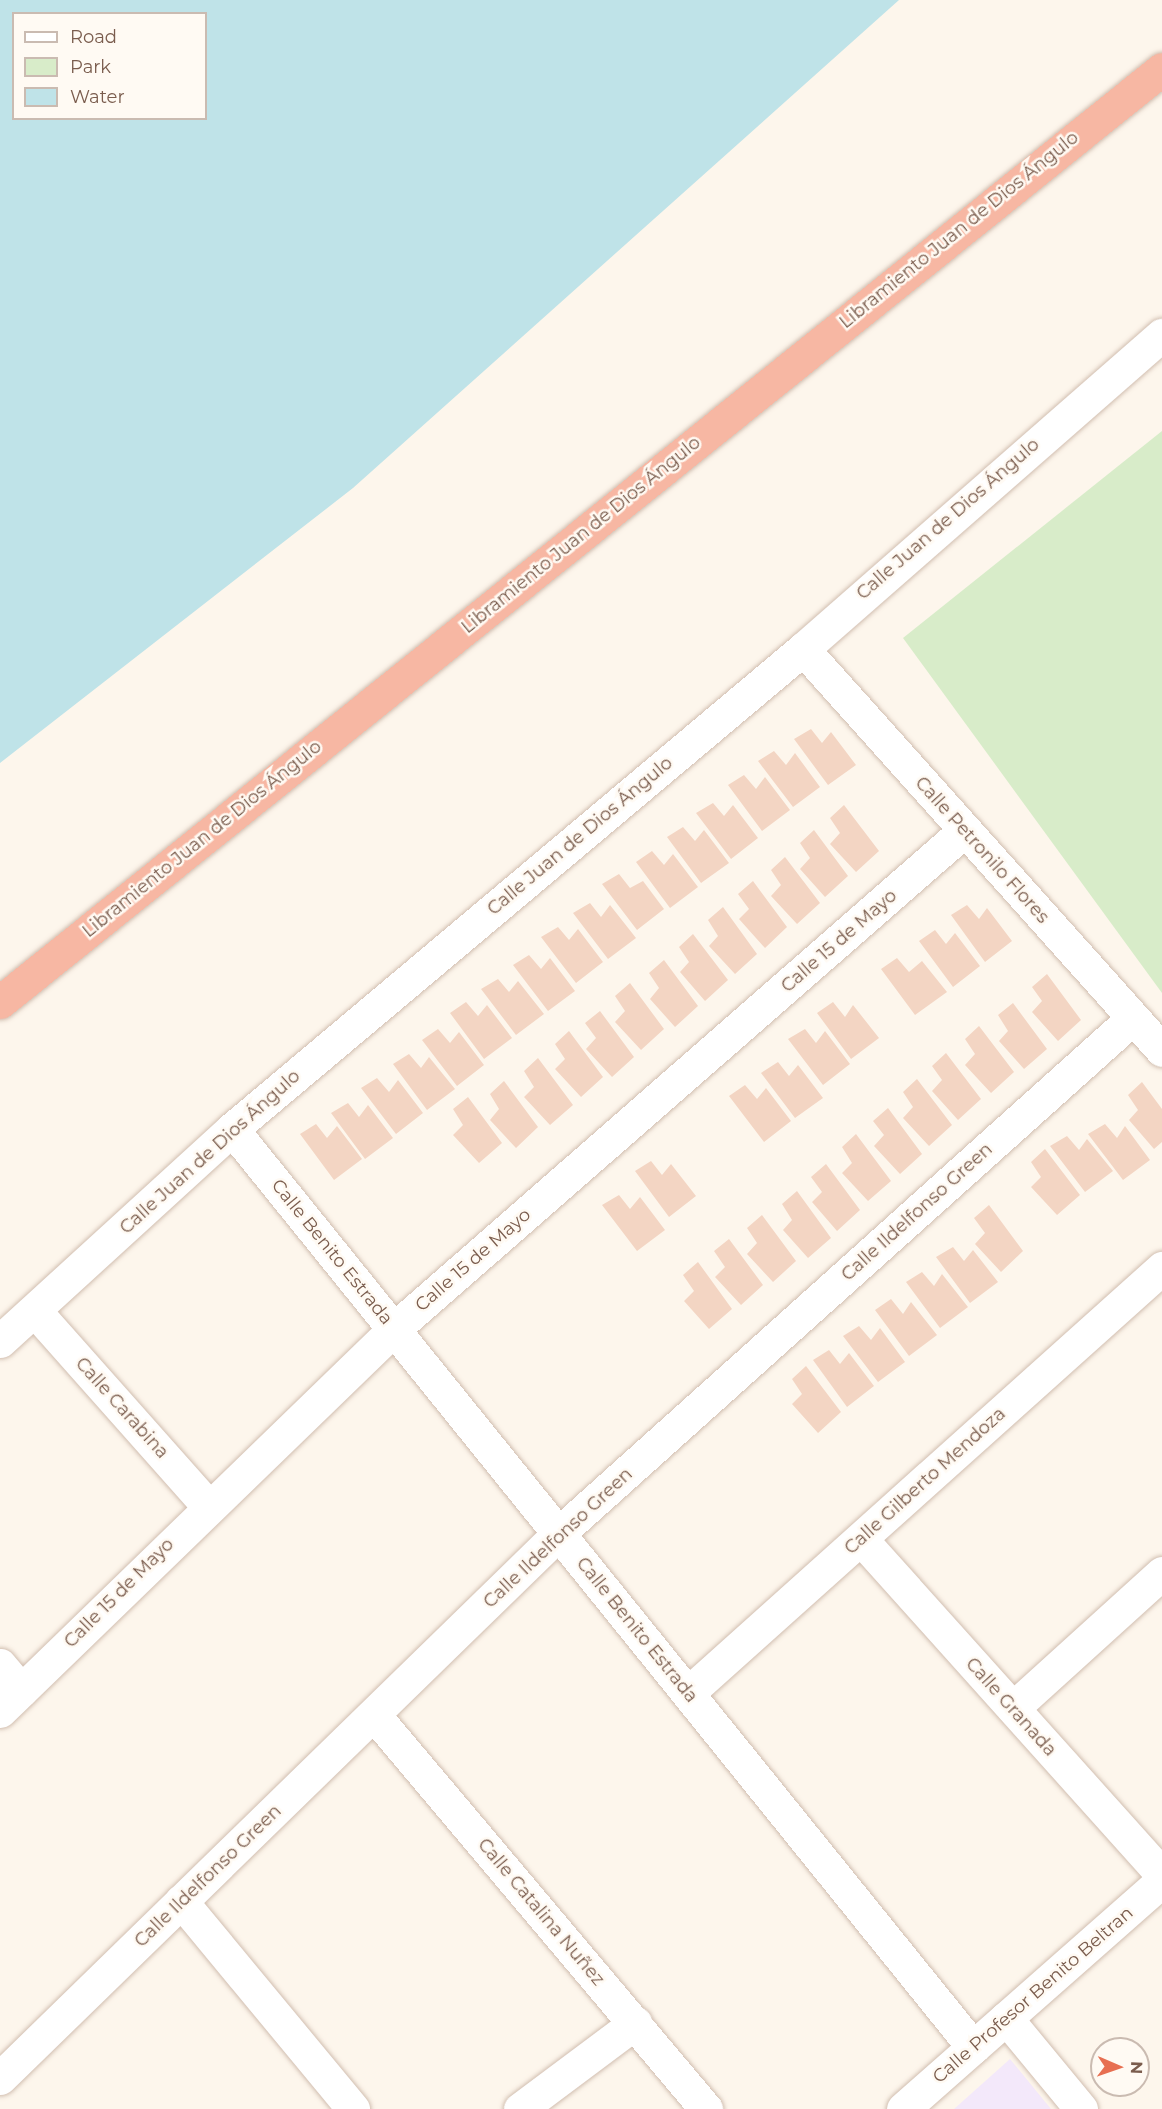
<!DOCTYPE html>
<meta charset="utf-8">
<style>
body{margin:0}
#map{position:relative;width:1162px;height:2109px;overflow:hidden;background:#fdf6ec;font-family:Montserrat,sans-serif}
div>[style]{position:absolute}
.education>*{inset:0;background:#f3e8fa}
.green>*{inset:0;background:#d8ecc9}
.water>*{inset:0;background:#bfe3e8}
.building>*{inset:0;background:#f3d5c3}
.roads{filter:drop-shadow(0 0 2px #d1beb0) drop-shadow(0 0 2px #d1beb0)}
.minor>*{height:33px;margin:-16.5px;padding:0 16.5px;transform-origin:16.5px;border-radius:16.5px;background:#fff}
.highway>*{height:33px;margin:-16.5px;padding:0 16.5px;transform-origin:16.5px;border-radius:16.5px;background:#f7b7a3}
span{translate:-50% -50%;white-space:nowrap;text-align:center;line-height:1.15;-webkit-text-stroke:5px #fffaf3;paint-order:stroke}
.street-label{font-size:18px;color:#7a5c4d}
.legend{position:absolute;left:12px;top:12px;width:195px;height:108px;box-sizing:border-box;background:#fffaf3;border:2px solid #cabbb1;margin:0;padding:8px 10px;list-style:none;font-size:18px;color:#7a5c4d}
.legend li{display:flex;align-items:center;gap:12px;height:30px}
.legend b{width:30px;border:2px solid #cabbb1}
.north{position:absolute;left:1090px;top:2037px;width:60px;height:60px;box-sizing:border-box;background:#fffaf3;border:2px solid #cabbb1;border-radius:50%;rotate:92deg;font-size:16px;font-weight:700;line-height:24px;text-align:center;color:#7a5c4d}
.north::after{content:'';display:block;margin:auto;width:21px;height:27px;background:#e76f51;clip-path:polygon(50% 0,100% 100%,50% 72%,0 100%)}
</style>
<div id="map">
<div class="education">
<div style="clip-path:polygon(1010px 2059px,1051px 2109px,954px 2109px)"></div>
</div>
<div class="green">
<div style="clip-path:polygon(1162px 431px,1162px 993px,903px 638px)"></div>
</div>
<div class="water">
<div style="clip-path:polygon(evenodd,0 0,899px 0,353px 488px,0 763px,0 0,14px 14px,206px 14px,206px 118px,14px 118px,14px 14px)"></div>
</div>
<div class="building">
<div style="clip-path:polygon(811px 729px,822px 743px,831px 732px,856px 765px,828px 785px,794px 739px)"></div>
<div style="clip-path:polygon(774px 751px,786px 765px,795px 753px,820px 787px,793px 807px,758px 761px)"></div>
<div style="clip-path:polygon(744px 775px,756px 789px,765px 777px,790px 810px,762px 831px,728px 785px)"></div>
<div style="clip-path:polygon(713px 803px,724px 816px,733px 805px,758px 838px,731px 859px,696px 813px)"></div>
<div style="clip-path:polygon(844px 805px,879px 851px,856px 872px,830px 844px,840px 833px,830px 818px)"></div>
<div style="clip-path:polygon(683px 827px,695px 841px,704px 830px,729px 863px,701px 883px,667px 837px)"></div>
<div style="clip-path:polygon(814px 830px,848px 876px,825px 897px,800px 869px,810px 858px,800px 843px)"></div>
<div style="clip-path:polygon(652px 851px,664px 865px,673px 854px,698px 887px,670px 908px,636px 862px)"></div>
<div style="clip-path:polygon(785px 857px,820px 903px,797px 924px,771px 896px,781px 885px,771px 870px)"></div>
<div style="clip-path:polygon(619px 874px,630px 888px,643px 881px,664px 909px,637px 930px,602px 884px)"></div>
<div style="clip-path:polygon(753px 881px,787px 927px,765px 948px,739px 919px,749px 909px,738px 894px)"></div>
<div style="clip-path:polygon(590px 903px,601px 917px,610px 905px,636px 938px,608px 959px,573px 913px)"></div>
<div style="clip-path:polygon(967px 905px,979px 919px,987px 908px,1012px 941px,985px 962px,951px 915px)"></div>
<div style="clip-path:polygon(723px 907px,757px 954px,735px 974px,709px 946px,718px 936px,708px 920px)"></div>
<div style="clip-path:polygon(558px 927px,569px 940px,578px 929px,603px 962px,576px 983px,541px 937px)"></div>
<div style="clip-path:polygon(935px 930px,946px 944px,955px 933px,980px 966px,953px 987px,919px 941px)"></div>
<div style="clip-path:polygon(693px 934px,728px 980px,705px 1001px,680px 972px,689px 962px,679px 947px)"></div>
<div style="clip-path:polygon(529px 955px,541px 969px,550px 958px,575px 991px,548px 1011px,513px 965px)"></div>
<div style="clip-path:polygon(897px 958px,909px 972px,922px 961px,947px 992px,915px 1015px,881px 969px)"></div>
<div style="clip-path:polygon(664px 960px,698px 1006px,675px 1027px,650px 999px,659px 988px,649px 973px)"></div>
<div style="clip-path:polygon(1047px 974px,1081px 1020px,1058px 1041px,1032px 1012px,1042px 1001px,1032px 987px)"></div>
<div style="clip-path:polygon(498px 979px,509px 992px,518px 981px,544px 1014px,516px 1035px,481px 989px)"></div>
<div style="clip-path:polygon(630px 983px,664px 1029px,641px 1050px,615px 1022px,625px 1011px,615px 996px)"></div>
<div style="clip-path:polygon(466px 1002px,478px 1016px,487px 1005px,512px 1038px,484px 1059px,450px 1013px)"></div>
<div style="clip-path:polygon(833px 1002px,845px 1017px,853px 1005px,879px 1038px,851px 1059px,817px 1013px)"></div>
<div style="clip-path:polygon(1013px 1003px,1047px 1049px,1024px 1069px,999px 1041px,1008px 1031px,998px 1015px)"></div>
<div style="clip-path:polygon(600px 1011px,634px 1057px,612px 1077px,586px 1049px,596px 1038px,585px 1023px)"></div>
<div style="clip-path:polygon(979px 1026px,1014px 1072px,991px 1093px,965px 1065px,975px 1054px,965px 1039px)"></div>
<div style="clip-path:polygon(438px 1029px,450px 1043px,459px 1032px,484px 1065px,457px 1086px,422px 1040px)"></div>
<div style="clip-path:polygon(805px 1029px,816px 1043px,825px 1031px,850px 1064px,823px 1085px,788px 1039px)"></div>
<div style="clip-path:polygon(569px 1031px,603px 1077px,581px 1097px,555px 1069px,565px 1059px,555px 1044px)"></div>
<div style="clip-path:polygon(946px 1053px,981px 1099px,958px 1120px,932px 1091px,942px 1080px,932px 1066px)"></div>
<div style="clip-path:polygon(409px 1054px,421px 1068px,429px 1057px,455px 1089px,427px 1110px,393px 1064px)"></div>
<div style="clip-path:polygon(538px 1058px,573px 1105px,550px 1125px,524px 1097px,534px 1087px,524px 1071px)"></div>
<div style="clip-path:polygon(778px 1062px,789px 1076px,798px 1065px,823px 1098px,795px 1118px,761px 1073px)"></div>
<div style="clip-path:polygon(377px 1078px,389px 1092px,398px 1080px,423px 1113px,396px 1134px,361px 1088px)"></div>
<div style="clip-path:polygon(917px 1079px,952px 1125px,929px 1146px,903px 1118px,913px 1107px,903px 1092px)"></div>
<div style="clip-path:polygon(504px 1081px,538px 1127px,516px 1148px,490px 1120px,499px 1109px,490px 1094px)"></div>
<div style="clip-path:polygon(1142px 1082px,1162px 1109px,1162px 1142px,1154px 1149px,1129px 1120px,1138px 1110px,1128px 1095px)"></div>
<div style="clip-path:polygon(745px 1085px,757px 1099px,766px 1088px,791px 1121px,764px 1142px,729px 1096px)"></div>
<div style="clip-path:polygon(468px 1097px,502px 1143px,479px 1163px,453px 1135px,463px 1125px,453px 1109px)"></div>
<div style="clip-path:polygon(348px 1103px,359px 1117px,368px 1105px,393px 1138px,365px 1159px,331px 1113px)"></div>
<div style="clip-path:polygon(888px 1108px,922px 1154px,900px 1174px,874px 1146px,884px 1135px,873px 1121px)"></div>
<div style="clip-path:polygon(316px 1124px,327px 1138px,337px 1126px,362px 1159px,334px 1180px,300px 1134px)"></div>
<div style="clip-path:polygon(1105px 1124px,1117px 1138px,1125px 1126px,1150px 1160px,1123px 1180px,1088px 1134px)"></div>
<div style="clip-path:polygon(856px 1134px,891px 1181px,868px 1201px,842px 1173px,852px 1163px,842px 1147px)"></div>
<div style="clip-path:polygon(1067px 1136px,1079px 1150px,1087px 1139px,1113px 1171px,1085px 1192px,1050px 1146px)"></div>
<div style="clip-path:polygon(1045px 1149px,1080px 1195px,1057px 1215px,1031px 1187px,1041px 1177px,1031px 1162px)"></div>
<div style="clip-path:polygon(651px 1161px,662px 1175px,671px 1164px,696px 1196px,669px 1217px,635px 1171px)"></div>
<div style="clip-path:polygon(826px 1164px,860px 1210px,837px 1231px,812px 1202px,822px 1192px,811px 1177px)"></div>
<div style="clip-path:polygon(797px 1191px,831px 1238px,808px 1258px,783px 1230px,792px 1220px,782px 1204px)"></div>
<div style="clip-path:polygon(619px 1195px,630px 1209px,640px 1197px,665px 1230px,637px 1251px,602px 1205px)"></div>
<div style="clip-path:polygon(989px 1205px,1023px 1251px,1001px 1272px,975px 1244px,985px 1233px,974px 1218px)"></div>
<div style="clip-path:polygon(762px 1215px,796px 1261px,773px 1282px,747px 1254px,757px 1243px,747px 1228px)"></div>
<div style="clip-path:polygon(729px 1239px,763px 1285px,741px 1305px,715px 1277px,725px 1267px,714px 1251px)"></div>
<div style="clip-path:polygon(953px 1247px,964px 1261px,973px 1250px,998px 1282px,970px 1303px,936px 1257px)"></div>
<div style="clip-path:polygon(698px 1262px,732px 1309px,709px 1329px,684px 1301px,694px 1291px,683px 1275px)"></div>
<div style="clip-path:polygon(922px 1272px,934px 1286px,942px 1274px,968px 1307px,940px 1328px,906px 1282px)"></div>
<div style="clip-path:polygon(891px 1299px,903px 1314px,911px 1302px,937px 1335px,909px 1356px,875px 1310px)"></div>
<div style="clip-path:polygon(859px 1326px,871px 1340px,880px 1328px,905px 1362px,878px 1382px,843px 1336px)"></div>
<div style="clip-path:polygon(829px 1350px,840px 1364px,849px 1353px,874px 1386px,847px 1407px,813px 1360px)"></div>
<div style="clip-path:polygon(806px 1366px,841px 1412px,818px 1433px,792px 1404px,802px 1394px,792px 1379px)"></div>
</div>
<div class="roads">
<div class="minor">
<div style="left:803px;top:649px;width:538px;rotate:48.16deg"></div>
<div style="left:232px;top:1129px;width:1180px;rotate:51.09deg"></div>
<div style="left:35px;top:1311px;width:261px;rotate:48.4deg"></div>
<div style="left:0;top:1341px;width:314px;rotate:-42.4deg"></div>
<div style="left:232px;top:1129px;width:746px;rotate:-40.05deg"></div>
<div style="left:803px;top:649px;width:477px;rotate:-41.2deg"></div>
<div style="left:861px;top:1539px;width:451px;rotate:48.1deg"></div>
<div style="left:0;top:1665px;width:33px;rotate:50deg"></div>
<div style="left:688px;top:1693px;width:637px;rotate:-41.88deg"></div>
<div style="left:1013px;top:1708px;width:201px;rotate:-42.2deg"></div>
<div style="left:0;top:1711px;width:549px;rotate:-44.11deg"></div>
<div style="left:394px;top:1329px;width:758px;rotate:-41.15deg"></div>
<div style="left:375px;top:1716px;width:514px;rotate:49.89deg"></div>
<div style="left:181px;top:1901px;width:270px;rotate:50.4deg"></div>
<div style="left:1006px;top:2018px;width:118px;rotate:50.5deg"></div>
<div style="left:0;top:2078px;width:781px;rotate:-44.27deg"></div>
<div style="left:559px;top:1533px;width:771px;rotate:-41.9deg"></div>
<div style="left:520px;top:2109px;width:144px;rotate:-36.8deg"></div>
<div style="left:903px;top:2109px;width:345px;rotate:-41.4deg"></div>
</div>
<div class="highway">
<div style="left:0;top:1002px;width:1490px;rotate:-38.76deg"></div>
</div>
</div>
<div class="street-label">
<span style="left:959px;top:230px;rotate:-39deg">Libramiento Juan de Dios Ángulo</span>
<span style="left:948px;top:519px;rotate:-41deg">Calle Juan de Dios Ángulo</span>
<span style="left:581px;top:535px;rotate:-39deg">Libramiento Juan de Dios Ángulo</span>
<span style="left:580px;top:836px;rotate:-40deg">Calle Juan de Dios Ángulo</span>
<span style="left:202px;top:839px;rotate:-39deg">Libramiento Juan de Dios Ángulo</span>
<span style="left:982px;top:850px;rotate:48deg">Calle Petronilo Flores</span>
<span style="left:839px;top:941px;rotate:-41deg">Calle 15 de Mayo</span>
<span style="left:210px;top:1152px;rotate:-42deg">Calle Juan de Dios Ángulo</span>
<span style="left:917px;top:1212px;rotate:-42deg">Calle Ildelfonso Green</span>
<span style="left:332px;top:1252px;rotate:51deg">Calle Benito Estrada</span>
<span style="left:473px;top:1260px;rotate:-41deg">Calle 15 de Mayo</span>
<span style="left:122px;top:1408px;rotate:48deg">Calle Carabina</span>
<span style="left:925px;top:1481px;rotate:-42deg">Calle Gilberto Mendoza</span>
<span style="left:558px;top:1538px;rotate:-43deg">Calle Ildelfonso Green</span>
<span style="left:119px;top:1593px;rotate:-45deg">Calle 15 de Mayo</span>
<span style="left:637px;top:1630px;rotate:51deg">Calle Benito Estrada</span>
<span style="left:1011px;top:1707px;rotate:48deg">Calle Granada</span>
<span style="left:208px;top:1876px;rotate:-44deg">Calle Ildelfonso Green</span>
<span style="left:541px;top:1912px;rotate:50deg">Calle Catalina Nuñez</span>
<span style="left:1033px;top:1995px;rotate:-41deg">Calle Profesor Benito Beltran</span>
</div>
<ul class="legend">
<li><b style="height:8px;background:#fff"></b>Road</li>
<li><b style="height:16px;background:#d8ecc9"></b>Park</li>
<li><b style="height:16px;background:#bfe3e8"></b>Water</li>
</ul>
<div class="north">N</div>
</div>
